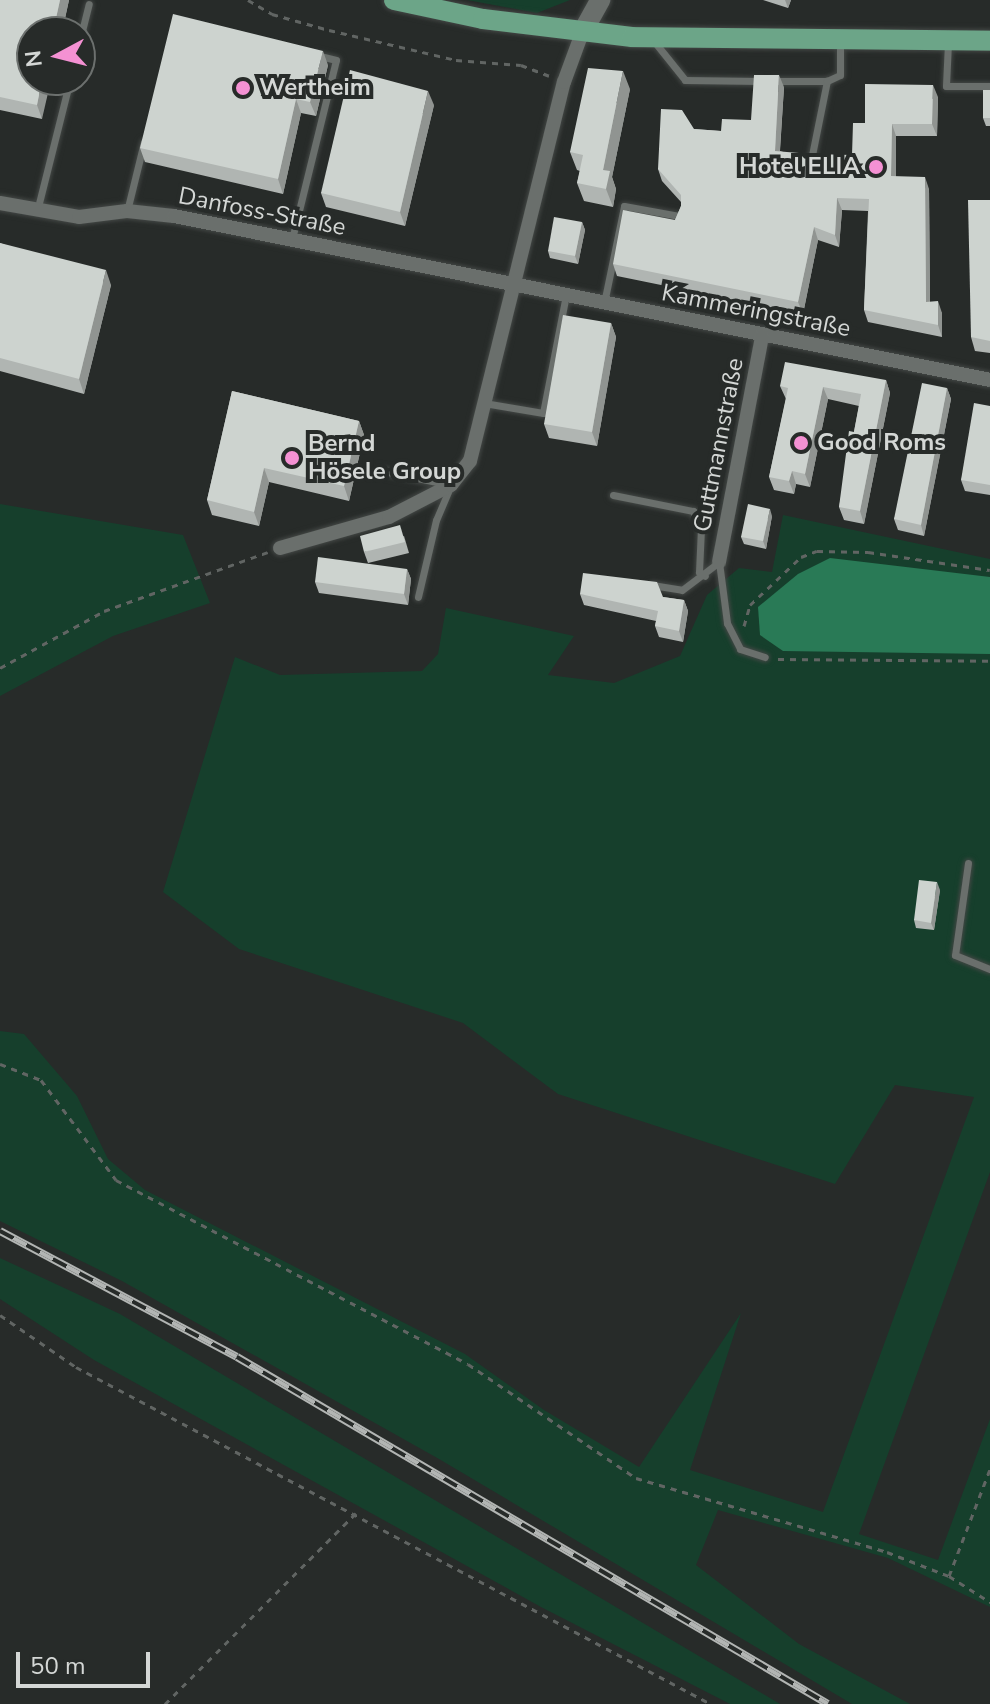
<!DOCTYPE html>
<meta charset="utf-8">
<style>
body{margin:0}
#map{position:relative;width:990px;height:1704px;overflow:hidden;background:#272b29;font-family:"Nunito Sans",sans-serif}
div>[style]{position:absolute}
.green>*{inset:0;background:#163f2c}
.water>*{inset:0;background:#297a56}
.path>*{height:3px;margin-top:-1.5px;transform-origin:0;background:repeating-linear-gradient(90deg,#616563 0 6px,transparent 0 12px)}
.roads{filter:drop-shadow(0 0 2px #434745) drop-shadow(0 0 2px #434745)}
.lane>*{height:7px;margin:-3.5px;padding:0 3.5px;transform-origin:3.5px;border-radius:3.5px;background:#6a6f6c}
.street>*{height:14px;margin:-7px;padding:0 7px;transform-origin:7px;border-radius:7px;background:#6a6f6c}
.secondary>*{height:20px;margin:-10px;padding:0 10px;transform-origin:10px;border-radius:10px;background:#6a6f6c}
.primary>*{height:20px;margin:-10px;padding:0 10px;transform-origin:10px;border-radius:10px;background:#6ca588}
.rail>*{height:8px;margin-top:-4px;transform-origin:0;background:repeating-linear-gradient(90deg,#272b29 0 15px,#b2b5b3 0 30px);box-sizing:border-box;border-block:2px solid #b2b5b3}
.wall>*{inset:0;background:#b0b5b2}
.shaded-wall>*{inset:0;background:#909491}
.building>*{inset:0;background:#cdd3cf}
.dots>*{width:22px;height:22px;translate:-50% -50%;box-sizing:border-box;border:4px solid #272b29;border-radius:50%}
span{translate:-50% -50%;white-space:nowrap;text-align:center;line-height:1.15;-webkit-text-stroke:8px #272b29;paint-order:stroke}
.poi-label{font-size:24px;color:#d4d7d5;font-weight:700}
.left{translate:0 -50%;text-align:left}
.right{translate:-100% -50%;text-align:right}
.street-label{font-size:24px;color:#d4d7d5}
.north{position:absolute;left:16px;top:16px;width:80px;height:80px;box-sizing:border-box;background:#272b29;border:2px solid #6c706e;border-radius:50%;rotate:263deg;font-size:22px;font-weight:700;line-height:32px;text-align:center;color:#d4d7d5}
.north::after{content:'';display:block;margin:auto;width:28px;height:36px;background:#f491d3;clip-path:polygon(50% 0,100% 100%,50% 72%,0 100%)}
.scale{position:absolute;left:16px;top:1652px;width:134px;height:36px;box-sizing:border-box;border:4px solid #d4d7d5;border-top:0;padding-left:10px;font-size:24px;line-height:28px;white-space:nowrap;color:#d4d7d5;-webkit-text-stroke:6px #272b29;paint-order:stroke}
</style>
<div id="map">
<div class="green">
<div style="clip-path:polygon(467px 0,570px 0,537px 13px)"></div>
<div style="clip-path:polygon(0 504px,183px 535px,210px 603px,113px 636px,0 696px)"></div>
<div style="clip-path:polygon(783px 515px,990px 559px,990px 1172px,859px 1534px,938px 1560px,990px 1419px,990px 1607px,888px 1558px,718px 1510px,696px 1565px,799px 1644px,910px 1704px,852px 1704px,439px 1459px,122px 1281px,0 1221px,0 1031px,24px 1034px,77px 1096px,108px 1159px,145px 1190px,465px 1354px,544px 1410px,639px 1467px,741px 1313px,690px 1470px,823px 1512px,974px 1097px,895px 1085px,835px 1184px,558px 1094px,463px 1023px,239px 949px,163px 892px,235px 657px,280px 675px,422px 671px,438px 654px,446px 608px,574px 636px,548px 675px,614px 683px,680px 656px,707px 595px,739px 568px,772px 572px)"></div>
<div style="clip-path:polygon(0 1258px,120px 1314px,780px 1704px,730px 1704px,541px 1607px,94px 1360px,0 1299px)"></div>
</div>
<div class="water">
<div style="clip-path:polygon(830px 558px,990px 577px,990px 654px,783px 651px,760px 635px,758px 607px,798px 574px)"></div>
</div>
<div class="path">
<div style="left:248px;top:0;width:28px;rotate:30deg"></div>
<div style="left:272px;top:14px;width:59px;rotate:15.7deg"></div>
<div style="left:329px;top:30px;width:130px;rotate:13.3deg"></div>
<div style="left:456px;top:60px;width:65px;rotate:4.4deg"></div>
<div style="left:521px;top:65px;width:30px;rotate:21deg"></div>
<div style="left:744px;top:626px;width:22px;rotate:-74deg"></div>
<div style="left:750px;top:605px;width:70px;rotate:-43.3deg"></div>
<div style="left:801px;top:557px;width:17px;rotate:-21deg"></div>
<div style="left:817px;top:551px;width:51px;rotate:1.1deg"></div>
<div style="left:868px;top:552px;width:123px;rotate:8.4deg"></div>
<div style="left:778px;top:659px;width:212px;rotate:0.5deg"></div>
<div style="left:0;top:668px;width:119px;rotate:-28.7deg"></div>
<div style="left:104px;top:611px;width:174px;rotate:-19.8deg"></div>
<div style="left:0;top:1064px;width:44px;rotate:21.3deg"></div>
<div style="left:41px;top:1080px;width:125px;rotate:53.1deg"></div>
<div style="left:116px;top:1180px;width:397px;rotate:27.6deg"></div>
<div style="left:468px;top:1364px;width:203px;rotate:34.2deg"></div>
<div style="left:636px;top:1478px;width:262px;rotate:16.4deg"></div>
<div style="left:887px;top:1552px;width:66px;rotate:21.2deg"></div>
<div style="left:949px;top:1576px;width:49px;rotate:32.4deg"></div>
<div style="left:0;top:1315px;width:92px;rotate:34.4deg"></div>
<div style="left:76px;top:1367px;width:719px;rotate:27.96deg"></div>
<div style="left:949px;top:1576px;width:115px;rotate:-69deg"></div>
<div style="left:165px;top:1704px;width:270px;rotate:-45deg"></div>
</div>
<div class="roads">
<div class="lane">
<div style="left:80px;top:39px;width:36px;rotate:-76deg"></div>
<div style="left:653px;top:40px;width:51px;rotate:51.3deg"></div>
<div style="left:685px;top:80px;width:76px;rotate:0.8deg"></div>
<div style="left:948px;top:43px;width:43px;rotate:92.7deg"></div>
<div style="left:946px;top:86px;width:44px"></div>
<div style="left:773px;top:81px;width:54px"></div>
<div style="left:811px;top:160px;width:81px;rotate:-78.6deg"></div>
<div style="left:827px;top:81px;width:14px;rotate:-25deg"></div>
<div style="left:840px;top:75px;width:34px;rotate:-90deg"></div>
<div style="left:37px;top:211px;width:135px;rotate:-75.9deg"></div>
<div style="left:127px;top:211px;width:71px;rotate:-76.2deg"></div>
<div style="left:292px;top:239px;width:184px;rotate:-76.2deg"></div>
<div style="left:336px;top:60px;width:21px;rotate:-166deg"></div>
<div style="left:604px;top:303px;width:99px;rotate:-78.3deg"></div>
<div style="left:624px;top:206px;width:56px;rotate:10.3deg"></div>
<div style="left:484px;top:403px;width:60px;rotate:9.6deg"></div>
<div style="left:543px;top:413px;width:120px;rotate:-79deg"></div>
<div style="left:378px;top:470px;width:75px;rotate:11.6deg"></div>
<div style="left:451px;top:485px;width:38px;rotate:113deg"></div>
<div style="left:436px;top:520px;width:79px;rotate:103.2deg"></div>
<div style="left:613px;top:495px;width:82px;rotate:11.3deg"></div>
<div style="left:693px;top:511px;width:19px;rotate:65deg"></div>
<div style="left:701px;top:528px;width:44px;rotate:92.6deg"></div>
<div style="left:699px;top:572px;width:7px;rotate:34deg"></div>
<div style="left:719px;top:562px;width:62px;rotate:82.5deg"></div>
<div style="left:727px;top:623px;width:29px;rotate:63deg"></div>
<div style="left:740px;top:649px;width:26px;rotate:18deg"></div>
<div style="left:652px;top:585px;width:30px;rotate:9deg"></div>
<div style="left:682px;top:590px;width:46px;rotate:-37.1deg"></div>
<div style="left:968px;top:863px;width:93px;rotate:98deg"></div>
<div style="left:955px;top:955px;width:38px;rotate:22deg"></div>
</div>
<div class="street">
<div style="left:0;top:203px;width:80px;rotate:10deg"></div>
<div style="left:79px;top:217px;width:48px;rotate:-7.1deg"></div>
<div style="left:127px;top:211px;width:47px;rotate:6.1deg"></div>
<div style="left:174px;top:216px;width:832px;rotate:11.36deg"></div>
<div style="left:280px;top:548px;width:113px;rotate:-15.9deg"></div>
<div style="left:389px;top:517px;width:70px;rotate:-27.3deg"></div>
<div style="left:451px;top:485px;width:31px;rotate:-52deg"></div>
<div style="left:470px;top:461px;width:390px;rotate:-76.1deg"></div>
<div style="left:564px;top:82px;width:52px;rotate:-69.8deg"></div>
<div style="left:719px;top:562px;width:230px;rotate:-79.2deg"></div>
</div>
<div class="secondary">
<div style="left:582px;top:33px;width:38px;rotate:-61deg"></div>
</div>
<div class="primary">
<div style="left:394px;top:0;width:91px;rotate:12.1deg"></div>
<div style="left:483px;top:19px;width:150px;rotate:6.9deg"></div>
<div style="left:632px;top:37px;width:358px;rotate:0.6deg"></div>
</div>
</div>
<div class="rail">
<div style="left:0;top:1231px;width:268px;rotate:28deg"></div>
<div style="left:237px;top:1357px;width:685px;rotate:30.42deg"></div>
</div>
<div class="wall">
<div style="clip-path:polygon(0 0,69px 0,62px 32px,32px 32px,42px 119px,0 110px)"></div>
<div style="clip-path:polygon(763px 0,791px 0,788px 8px)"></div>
<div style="clip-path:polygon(328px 65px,316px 116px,301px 113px,283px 194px,145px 162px,140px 148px)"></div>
<div style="clip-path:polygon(784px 87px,780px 151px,805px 159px,852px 155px,865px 123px,938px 97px,937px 136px,896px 136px,896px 177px,929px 189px,930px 302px,942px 313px,942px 337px,868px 322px,864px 310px,868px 211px,842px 210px,839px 247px,818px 240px,803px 314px,617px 276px,613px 264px,675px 220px,681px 206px,681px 202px,662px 181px,658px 169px,694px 129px,721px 131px,751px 120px)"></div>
<div style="clip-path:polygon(630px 89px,612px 177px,616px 189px,613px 207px,584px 201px,577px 183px,580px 171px,577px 170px,570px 152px)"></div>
<div style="clip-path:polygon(990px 90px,990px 126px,986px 126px,983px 118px)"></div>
<div style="clip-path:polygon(434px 105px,405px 226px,326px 207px,321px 193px)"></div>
<div style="clip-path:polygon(990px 200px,990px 353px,975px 351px,971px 337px)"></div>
<div style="clip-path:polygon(582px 222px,585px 230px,578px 264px,550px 258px,548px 251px)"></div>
<div style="clip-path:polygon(0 243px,111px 285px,84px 394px,0 371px)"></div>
<div style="clip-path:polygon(611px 323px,616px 337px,597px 446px,549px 438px,544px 424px)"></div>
<div style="clip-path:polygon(886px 380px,890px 393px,864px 524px,844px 520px,839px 507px,859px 406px,828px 399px,810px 487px,796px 484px,794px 494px,774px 490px,769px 477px,786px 399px,780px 386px)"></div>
<div style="clip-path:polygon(947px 388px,951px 399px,924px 536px,898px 530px,894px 519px)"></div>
<div style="clip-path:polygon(232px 391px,359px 421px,364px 435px,349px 501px,269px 482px,259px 526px,212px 515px,207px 500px)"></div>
<div style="clip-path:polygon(990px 406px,990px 495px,965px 491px,961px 480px)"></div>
<div style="clip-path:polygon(772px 516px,766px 549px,744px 544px,741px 537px)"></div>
<div style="clip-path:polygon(404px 536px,409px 553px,368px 563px,364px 552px)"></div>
<div style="clip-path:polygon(407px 569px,411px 579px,408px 605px,319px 593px,315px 582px)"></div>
<div style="clip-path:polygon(580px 594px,663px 597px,684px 600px,688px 611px,683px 642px,659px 637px,655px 626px,656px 621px,584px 605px)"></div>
<div style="clip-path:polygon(940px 890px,934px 930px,916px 928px,914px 920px)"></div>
</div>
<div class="shaded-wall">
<div style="clip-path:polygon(60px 0,69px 0,62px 32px,53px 32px)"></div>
<div style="clip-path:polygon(785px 0,791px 0,788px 8px)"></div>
<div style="clip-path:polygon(323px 51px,328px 65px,316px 116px,310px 102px)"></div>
<div style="clip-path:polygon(623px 71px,630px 89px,612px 177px,616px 189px,613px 207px,606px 189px,603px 170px)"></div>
<div style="clip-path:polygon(779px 75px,784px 87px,779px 163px,775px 151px)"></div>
<div style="clip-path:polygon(42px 80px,51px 80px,42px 119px,37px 105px)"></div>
<div style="clip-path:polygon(933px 85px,938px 97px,937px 136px,932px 124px)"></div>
<div style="clip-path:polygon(428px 91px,434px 105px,405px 226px,400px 212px)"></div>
<div style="clip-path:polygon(296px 99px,301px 113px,283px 194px,278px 179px)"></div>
<div style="clip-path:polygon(892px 124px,896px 136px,896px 188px,891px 176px)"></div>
<div style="clip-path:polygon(925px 177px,929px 189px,930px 314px,926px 302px)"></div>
<div style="clip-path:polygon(837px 198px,842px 210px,839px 247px,835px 235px)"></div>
<div style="clip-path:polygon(582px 222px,585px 230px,578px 264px,575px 256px)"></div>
<div style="clip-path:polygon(814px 227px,818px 240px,803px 314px,798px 302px)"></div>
<div style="clip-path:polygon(106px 270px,111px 285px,84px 394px,79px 379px)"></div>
<div style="clip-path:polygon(938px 301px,942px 313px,942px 337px,938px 325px)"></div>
<div style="clip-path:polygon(611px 323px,616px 337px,597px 446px,592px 432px)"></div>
<div style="clip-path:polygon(886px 380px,890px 393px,864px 524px,860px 511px)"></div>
<div style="clip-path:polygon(823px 387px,828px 399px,810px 487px,805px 474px)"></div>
<div style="clip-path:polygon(947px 388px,951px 399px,924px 536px,921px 525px)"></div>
<div style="clip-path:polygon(359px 421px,364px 435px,349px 501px,344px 486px)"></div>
<div style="clip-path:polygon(264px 468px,269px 482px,259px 526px,254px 512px)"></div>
<div style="clip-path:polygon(792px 471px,796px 484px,794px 494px,789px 481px)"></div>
<div style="clip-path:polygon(770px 509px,772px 516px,766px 549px,763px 541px)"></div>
<div style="clip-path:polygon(407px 569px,411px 579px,408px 605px,404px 594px)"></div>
<div style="clip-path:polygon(684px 600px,688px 611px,683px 642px,679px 631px)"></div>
<div style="clip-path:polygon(937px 882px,940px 890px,934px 930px,931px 923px)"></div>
</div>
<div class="building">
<div style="clip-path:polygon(0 0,60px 0,53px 32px,32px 32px,32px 80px,42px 80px,37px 105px,0 97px)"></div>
<div style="clip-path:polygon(173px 14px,323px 51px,310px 102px,296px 99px,278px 179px,140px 148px)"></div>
<div style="clip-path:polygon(588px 68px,623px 71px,603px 170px,610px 171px,606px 189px,577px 183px,583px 155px,570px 152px)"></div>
<div style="clip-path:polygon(350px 70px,428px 91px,400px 212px,321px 193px)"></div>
<div style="clip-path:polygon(754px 75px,779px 75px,775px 151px,799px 153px,805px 159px,812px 154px,852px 155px,853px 123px,865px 123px,865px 84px,933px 85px,932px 124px,892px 124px,891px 176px,925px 177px,926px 302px,938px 301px,938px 325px,864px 310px,869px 199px,837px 198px,835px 235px,814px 227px,798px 302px,613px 264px,623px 210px,675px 220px,681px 206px,681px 195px,658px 169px,661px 109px,682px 110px,694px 129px,721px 131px,722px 119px,751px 120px)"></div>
<div style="clip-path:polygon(983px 90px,990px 90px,990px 118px,983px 118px)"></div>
<div style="clip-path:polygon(968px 200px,990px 200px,990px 341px,971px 337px)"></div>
<div style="clip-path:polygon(554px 217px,582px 222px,575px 256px,548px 251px)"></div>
<div style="clip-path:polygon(0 243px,106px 270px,79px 379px,0 358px)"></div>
<div style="clip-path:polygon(563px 315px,611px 323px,592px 432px,544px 424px)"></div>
<div style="clip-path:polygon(785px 362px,886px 380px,860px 511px,839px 507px,849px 431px,854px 432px,861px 394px,823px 387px,805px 474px,792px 471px,789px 481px,769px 477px,788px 388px,780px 386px)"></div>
<div style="clip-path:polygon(922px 383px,947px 388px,921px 525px,894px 519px)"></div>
<div style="clip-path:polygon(232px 391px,359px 421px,344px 486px,264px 468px,254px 512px,207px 500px)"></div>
<div style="clip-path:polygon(974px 403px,990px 406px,990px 485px,961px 480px)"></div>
<div style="clip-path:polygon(748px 504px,770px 509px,763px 541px,741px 537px)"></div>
<div style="clip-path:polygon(400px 525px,405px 542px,364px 552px,360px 536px)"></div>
<div style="clip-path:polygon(318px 557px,407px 569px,404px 594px,315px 582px)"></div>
<div style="clip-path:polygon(583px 573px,657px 582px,663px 597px,684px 600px,679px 631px,655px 626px,658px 611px,580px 594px)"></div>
<div style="clip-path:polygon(919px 880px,937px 882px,931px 923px,914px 920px)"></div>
</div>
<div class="dots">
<div style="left:243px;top:88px;background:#f491d3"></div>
<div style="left:876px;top:167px;background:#f491d3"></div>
<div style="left:801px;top:443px;background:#f491d3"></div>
<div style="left:292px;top:458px;background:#f491d3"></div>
</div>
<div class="poi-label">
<span class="left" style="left:259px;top:88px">Wertheim</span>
<span class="right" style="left:860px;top:167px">Hotel ELIA</span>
<span class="left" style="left:817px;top:443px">Good Roms</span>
<span class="left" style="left:308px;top:458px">Bernd<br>Hösele Group</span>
</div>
<div class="street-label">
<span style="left:262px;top:212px;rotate:11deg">Danfoss-Straße</span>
<span style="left:756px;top:311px;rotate:11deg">Kammeringstraße</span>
<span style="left:719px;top:445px;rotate:-79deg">Guttmannstraße</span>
</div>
<div class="north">N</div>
<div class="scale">50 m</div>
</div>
